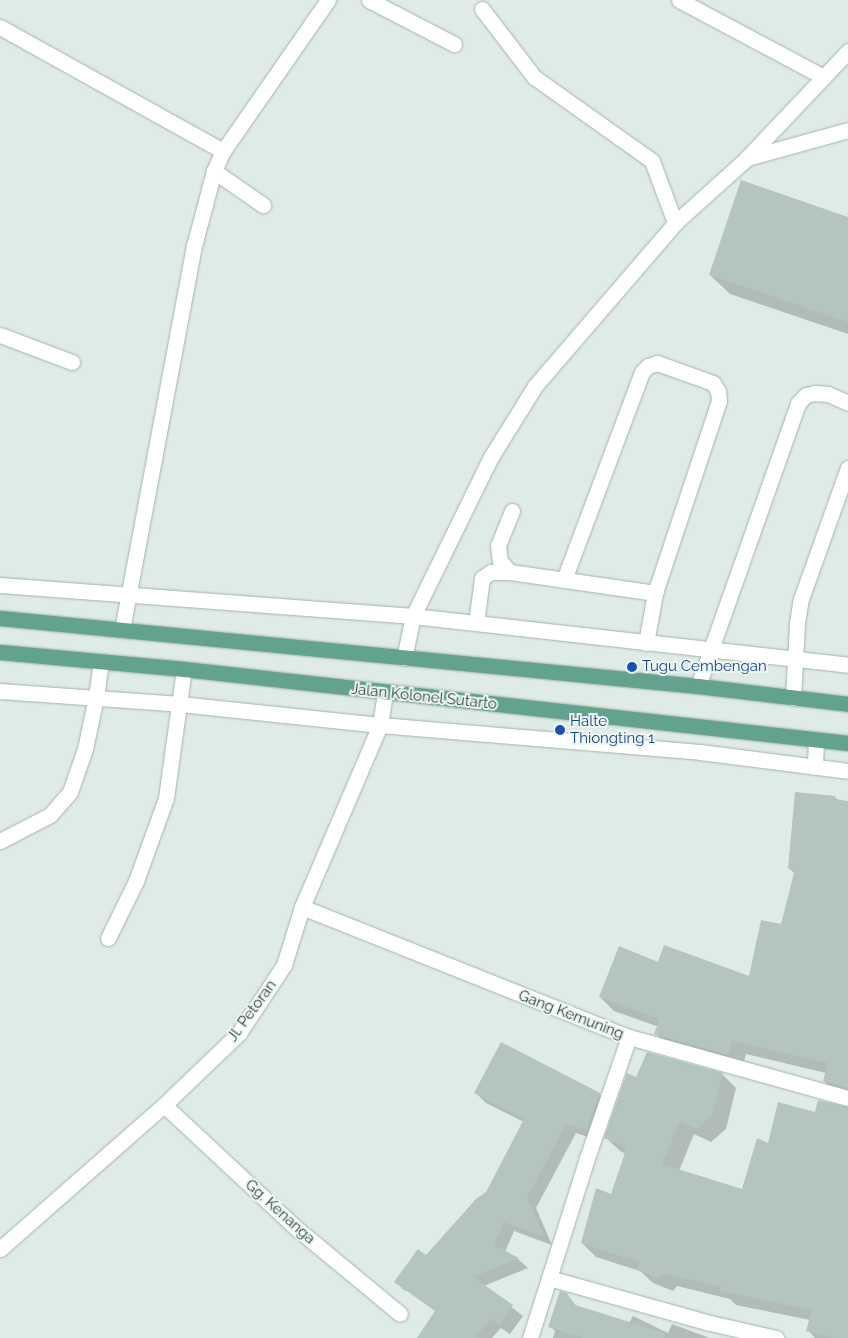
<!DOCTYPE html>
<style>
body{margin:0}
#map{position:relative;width:848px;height:1338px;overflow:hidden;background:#dfebe5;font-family:Raleway,sans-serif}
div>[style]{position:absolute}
.shadow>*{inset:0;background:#0003}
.building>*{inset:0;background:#b4c5be}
.roads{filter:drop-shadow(0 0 1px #a2b3ac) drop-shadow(0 0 1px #a2b3ac)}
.minor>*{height:15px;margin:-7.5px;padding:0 7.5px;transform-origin:7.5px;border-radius:7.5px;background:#fff}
.major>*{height:15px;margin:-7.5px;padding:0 7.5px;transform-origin:7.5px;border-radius:7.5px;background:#62a28e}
.dots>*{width:14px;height:14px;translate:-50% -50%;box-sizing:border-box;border:2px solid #eff7f3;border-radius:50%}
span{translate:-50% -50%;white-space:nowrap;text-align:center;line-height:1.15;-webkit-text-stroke:4px #eff7f3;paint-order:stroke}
.transit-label{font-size:15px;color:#164399}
.left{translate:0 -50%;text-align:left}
.street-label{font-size:15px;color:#1f3b32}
</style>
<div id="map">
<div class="shadow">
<div style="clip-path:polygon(848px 218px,848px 334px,730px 294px,710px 275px)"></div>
<div style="clip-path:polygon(835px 797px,848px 810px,848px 1098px,838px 1095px,824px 1081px,826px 1073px,746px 1054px,742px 1068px,670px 1048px,656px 1034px,659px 1027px,614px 1011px,600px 997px,659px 963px,750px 978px,782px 926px,795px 874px,789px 868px)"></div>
<div style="clip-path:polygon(722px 1074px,736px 1088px,726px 1129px,711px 1142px,694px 1134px,679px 1171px,743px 1191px,768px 1145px,816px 1113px,848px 1108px,848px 1338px,815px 1338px,808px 1330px,810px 1320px,736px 1305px,730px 1299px,677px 1286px,673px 1291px,653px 1283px,640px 1271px,596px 1257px,582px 1243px,612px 1195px,626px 1154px,620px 1151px,605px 1137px,637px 1079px)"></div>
<div style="clip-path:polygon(476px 1093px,599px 1094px,609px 1104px,597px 1140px,576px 1133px,536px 1208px,552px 1245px,514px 1231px,505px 1252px,518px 1259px,528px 1268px,484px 1286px,523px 1316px,510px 1334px,501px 1328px,492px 1338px,419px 1338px,441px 1314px,405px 1288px,405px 1291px,396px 1282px,427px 1256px,487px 1193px,524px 1122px,486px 1103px)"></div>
<div style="clip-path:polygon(567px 1294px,577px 1307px,629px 1323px,633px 1316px,668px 1333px,672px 1324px,710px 1338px,553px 1338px,555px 1331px,552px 1328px)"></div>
</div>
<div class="building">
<div style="clip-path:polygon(741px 180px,848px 217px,848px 322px,709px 275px)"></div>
<div style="clip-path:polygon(795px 792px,835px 796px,835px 799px,848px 801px,848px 1088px,823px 1081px,828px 1063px,732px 1041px,728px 1055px,654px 1034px,660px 1019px,599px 997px,619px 946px,658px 962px,664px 945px,749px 976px,761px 920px,781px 924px,795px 869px,788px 869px)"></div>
<div style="clip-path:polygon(501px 1042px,600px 1093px,587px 1130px,566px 1124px,527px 1198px,543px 1236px,504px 1222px,494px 1245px,519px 1258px,473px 1277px,513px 1305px,500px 1325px,490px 1319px,475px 1338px,417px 1338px,435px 1311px,394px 1282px,418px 1249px,426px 1255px,476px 1199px,486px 1192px,524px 1119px,474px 1093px)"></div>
<div style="clip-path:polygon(647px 1052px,723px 1073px,712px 1114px,697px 1129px,680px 1121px,662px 1164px,742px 1189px,757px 1138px,768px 1143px,778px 1102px,815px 1112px,818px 1100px,848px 1107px,848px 1338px,833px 1338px,806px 1331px,812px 1310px,720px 1291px,721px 1287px,662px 1273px,659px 1278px,637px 1270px,640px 1262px,581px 1243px,596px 1188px,611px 1194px,627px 1147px,604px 1138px,627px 1073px,636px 1077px)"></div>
<div style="clip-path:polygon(560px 1291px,567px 1293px,572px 1304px,665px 1333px,664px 1338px,583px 1338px,548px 1327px)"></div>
</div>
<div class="roads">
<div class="minor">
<div style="left:369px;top:0;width:96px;rotate:27.4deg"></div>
<div style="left:679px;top:0;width:164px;rotate:28deg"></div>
<div style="left:482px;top:9px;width:86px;rotate:52.6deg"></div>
<div style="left:534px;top:77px;width:145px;rotate:35.4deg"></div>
<div style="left:652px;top:161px;width:66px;rotate:69.6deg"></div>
<div style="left:0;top:27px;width:255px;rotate:29.1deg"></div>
<div style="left:747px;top:158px;width:105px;rotate:-15.5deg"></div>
<div style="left:214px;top:171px;width:60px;rotate:34.8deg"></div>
<div style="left:0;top:335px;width:77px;rotate:20.6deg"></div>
<div style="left:512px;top:511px;width:37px;rotate:112deg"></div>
<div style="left:498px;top:545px;width:16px;rotate:83deg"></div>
<div style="left:500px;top:561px;width:15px;rotate:48deg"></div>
<div style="left:510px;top:572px;width:147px;rotate:8.2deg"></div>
<div style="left:655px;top:593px;width:202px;rotate:-71.6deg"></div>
<div style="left:719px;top:401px;width:10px;rotate:-96deg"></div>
<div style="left:718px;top:391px;width:9px;rotate:-122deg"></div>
<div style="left:713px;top:383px;width:59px;rotate:-160.3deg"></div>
<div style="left:657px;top:363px;width:9px;rotate:162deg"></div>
<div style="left:648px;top:366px;width:8px;rotate:135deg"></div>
<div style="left:642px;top:372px;width:222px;rotate:110.6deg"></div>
<div style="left:0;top:585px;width:414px;rotate:4.3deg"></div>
<div style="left:413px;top:616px;width:438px;rotate:6.4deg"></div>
<div style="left:476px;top:623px;width:45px;rotate:-82.4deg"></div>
<div style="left:482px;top:578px;width:11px;rotate:-34deg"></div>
<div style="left:491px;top:572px;width:19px"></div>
<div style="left:122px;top:630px;width:391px;rotate:-79.4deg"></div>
<div style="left:194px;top:246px;width:78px;rotate:-75.1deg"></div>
<div style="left:214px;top:171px;width:22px;rotate:-66deg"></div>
<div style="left:223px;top:151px;width:184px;rotate:-55.2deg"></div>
<div style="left:646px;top:643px;width:51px;rotate:-79.8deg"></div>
<div style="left:404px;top:658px;width:43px;rotate:-77.9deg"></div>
<div style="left:413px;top:616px;width:177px;rotate:-63.9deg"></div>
<div style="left:491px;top:457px;width:84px;rotate:-58.2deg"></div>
<div style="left:535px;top:386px;width:215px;rotate:-49.3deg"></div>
<div style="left:675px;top:223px;width:96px;rotate:-42deg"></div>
<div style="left:746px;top:159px;width:149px;rotate:-46.6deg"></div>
<div style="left:698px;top:686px;width:300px;rotate:-70.5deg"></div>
<div style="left:798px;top:403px;width:11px;rotate:-45deg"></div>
<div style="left:806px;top:395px;width:9px;rotate:-13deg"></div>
<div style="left:815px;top:393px;width:13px;rotate:4deg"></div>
<div style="left:828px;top:394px;width:22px;rotate:24deg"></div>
<div style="left:0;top:691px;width:180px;rotate:4.1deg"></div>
<div style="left:180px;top:704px;width:201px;rotate:6deg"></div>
<div style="left:380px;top:725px;width:321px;rotate:4.8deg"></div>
<div style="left:700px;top:752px;width:149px;rotate:7.3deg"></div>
<div style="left:793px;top:698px;width:75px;rotate:-86.9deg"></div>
<div style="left:797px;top:623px;width:24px;rotate:-81deg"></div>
<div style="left:801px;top:599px;width:139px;rotate:-70.3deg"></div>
<div style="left:815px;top:767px;width:27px;rotate:-88deg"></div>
<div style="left:0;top:841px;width:56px;rotate:-27.5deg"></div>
<div style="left:50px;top:815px;width:30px;rotate:-49deg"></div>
<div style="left:70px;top:792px;width:46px;rotate:-70.8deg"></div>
<div style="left:85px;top:749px;width:53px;rotate:-78.1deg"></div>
<div style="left:96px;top:697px;width:35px;rotate:-82deg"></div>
<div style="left:302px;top:907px;width:352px;rotate:21.7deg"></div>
<div style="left:629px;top:1037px;width:227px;rotate:15.6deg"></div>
<div style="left:108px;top:938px;width:64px;rotate:-63.8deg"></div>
<div style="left:136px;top:881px;width:88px;rotate:-70.1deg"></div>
<div style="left:166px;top:798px;width:130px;rotate:-82.1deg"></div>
<div style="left:164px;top:1105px;width:179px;rotate:43deg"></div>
<div style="left:295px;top:1227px;width:136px;rotate:39.6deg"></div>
<div style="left:0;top:1249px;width:218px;rotate:-41.3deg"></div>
<div style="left:164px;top:1105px;width:104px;rotate:-43.8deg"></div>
<div style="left:239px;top:1033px;width:82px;rotate:-56.5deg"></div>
<div style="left:284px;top:965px;width:61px;rotate:-72.8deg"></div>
<div style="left:302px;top:907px;width:198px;rotate:-66.8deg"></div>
<div style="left:380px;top:725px;width:33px;rotate:-81deg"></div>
<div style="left:549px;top:1278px;width:167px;rotate:15.6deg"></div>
<div style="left:710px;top:1323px;width:68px;rotate:12.8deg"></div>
<div style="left:530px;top:1338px;width:189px;rotate:-72.4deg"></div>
<div style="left:587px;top:1158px;width:128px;rotate:-70.9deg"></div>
</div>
<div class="major">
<div style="left:0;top:618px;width:701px;rotate:5.56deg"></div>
<div style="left:698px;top:686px;width:151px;rotate:6.8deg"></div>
<div style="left:0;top:652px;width:185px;rotate:5.3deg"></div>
<div style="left:184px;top:669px;width:668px;rotate:6.36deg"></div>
</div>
</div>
<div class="dots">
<div style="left:632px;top:667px;background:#1a4fb4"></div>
<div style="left:560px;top:730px;background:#1a4fb4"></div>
</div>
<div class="transit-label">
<span class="left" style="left:642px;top:667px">Tugu Cembengan</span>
<span class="left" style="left:570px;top:730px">Halte<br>Thiongting 1</span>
</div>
<div class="street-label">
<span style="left:424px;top:697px;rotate:6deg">Jalan Kolonel Sutarto</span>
<span style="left:252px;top:1011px;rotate:-54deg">Jl. Petoran</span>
<span style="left:571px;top:1015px;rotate:21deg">Gang Kemuning</span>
<span style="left:280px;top:1212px;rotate:42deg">Gg. Kenanga</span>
</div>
</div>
